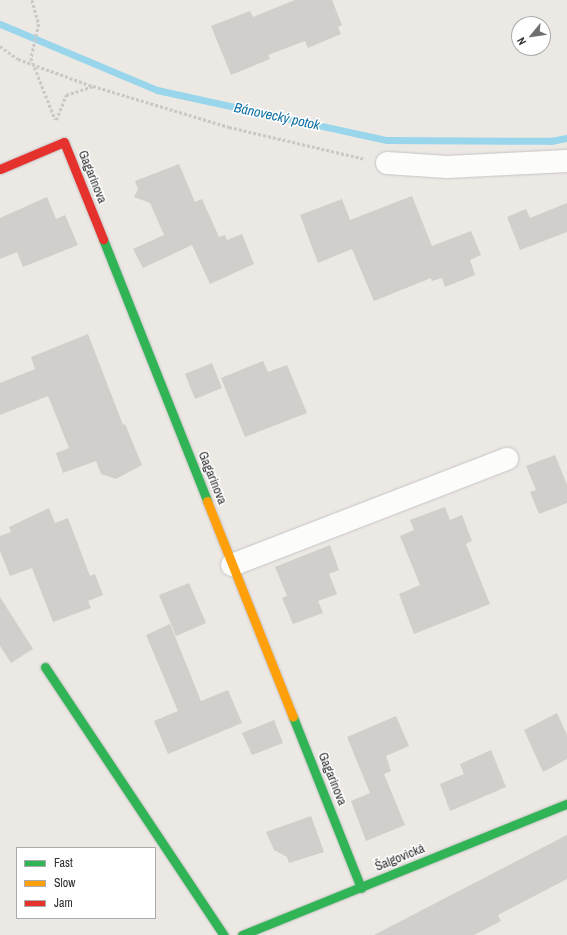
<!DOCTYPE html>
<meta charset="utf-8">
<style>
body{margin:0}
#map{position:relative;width:567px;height:935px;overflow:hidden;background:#ece8e4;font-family:"Archivo Narrow",sans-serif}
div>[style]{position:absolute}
.stream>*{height:7px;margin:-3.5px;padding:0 3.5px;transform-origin:3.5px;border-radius:3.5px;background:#99d6ec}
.building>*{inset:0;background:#d1cecb}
.path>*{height:2.5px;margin-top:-1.25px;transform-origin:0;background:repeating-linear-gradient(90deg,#c9c9c8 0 3px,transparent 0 5px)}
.roads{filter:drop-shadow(0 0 1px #c5c4c5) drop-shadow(0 0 1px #c5c4c5)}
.street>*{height:22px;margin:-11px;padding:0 11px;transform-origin:11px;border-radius:11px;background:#fcfcfb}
.fast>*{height:9px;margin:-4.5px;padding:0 4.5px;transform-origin:4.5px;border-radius:4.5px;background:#30b455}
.slow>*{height:9px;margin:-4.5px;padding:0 4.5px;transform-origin:4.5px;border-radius:4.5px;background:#ff9f0a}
.jam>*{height:9px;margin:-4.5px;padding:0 4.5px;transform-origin:4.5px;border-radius:4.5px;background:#e5322d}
span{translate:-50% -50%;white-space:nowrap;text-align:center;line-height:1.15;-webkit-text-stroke:3px #fff;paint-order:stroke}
.street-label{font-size:13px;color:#2e2e2e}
.water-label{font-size:14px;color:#0d6fa3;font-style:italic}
.legend{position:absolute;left:16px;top:847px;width:140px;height:72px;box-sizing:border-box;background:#fff;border:1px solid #ababab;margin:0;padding:5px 7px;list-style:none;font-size:12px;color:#2e2e2e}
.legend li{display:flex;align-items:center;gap:8px;height:20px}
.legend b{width:20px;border:1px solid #ababab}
.north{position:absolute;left:511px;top:16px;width:40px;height:40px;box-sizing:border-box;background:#fff;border:1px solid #ababab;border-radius:50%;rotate:241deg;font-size:11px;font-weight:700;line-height:16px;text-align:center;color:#2e2e2e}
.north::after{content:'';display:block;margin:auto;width:14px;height:18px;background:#706f6e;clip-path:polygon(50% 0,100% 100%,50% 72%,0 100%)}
</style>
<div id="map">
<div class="stream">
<div style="left:0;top:24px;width:170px;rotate:22.8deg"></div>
<div style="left:157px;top:90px;width:235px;rotate:12.3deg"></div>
<div style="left:387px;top:140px;width:164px;rotate:0.3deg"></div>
<div style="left:551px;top:141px;width:16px;rotate:-11deg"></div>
</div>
<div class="building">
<div style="clip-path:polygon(295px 0,332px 0,342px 25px,338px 27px,341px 34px,308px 48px,305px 41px,268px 55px,270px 59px,231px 75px,211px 26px,250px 11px,253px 17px)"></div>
<div style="clip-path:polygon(179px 164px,195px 202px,202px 199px,219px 237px,225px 235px,227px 240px,242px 234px,254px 264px,210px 284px,192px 245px,143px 268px,133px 249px,164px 235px,150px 203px,134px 197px,138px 189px,135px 181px)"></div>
<div style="clip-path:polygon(412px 196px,432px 246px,471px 231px,481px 255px,470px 260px,475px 275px,445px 287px,442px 278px,432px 281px,431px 278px,374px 301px,352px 249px,318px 263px,300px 215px,342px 199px,350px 220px)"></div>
<div style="clip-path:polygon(47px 197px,56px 219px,65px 215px,78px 245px,23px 267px,17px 252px,0 259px,0 218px)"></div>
<div style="clip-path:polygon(567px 203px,567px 232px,520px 250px,507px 217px,526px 209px,530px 218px)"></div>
<div style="clip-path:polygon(88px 334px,123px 425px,125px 424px,142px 465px,116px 479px,101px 474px,96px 461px,63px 473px,56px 453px,69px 448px,48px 396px,0 415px,0 383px,35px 369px,31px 357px)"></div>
<div style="clip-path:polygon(263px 361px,268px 372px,287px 365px,307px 413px,245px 437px,221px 378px)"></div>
<div style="clip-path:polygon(212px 363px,222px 388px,195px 399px,185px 374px)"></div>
<div style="clip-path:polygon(555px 455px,567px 485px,567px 503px,539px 514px,530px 492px,536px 490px,526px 466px)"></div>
<div style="clip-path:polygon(445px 507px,450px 520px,462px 515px,472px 541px,466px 544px,490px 604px,414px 634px,399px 594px,420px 585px,400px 536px,414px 530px,410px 520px)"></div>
<div style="clip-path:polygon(49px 508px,55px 523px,68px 518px,90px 576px,95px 574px,103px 595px,88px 601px,91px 608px,53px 622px,32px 568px,10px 576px,0 551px,0 536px,11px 532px,9px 527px)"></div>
<div style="clip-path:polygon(330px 545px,339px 570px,329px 574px,337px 594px,318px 601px,323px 613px,293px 624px,282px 598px,287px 596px,275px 567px)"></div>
<div style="clip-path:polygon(189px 583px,206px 623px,176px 636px,159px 595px)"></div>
<div style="clip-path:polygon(0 597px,33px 649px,11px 663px,0 646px)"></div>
<div style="clip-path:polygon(170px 624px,201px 701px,228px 690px,242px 723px,168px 754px,154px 721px,178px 711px,146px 635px)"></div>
<div style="clip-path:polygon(557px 713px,567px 735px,567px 759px,543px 772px,524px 730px)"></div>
<div style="clip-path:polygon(396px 716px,409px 746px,386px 756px,391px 771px,384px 774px,405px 825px,366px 841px,351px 801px,370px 793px,347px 737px)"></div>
<div style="clip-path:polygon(274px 720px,283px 743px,252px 755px,242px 733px)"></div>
<div style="clip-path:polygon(491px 750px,506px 787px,450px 811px,440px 784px,464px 774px,460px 764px)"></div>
<div style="clip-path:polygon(311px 816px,324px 852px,289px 863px,287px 857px,274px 850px,266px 832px)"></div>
<div style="clip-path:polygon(567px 835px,567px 879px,498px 915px,501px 921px,474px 935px,374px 935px)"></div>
</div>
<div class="path">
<div style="left:32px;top:0;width:25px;rotate:74deg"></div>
<div style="left:39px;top:24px;width:35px;rotate:103deg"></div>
<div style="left:31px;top:58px;width:66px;rotate:68.5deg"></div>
<div style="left:0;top:46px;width:22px;rotate:36deg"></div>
<div style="left:18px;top:59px;width:79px;rotate:20deg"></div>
<div style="left:56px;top:120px;width:27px;rotate:-68deg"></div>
<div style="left:66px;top:95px;width:28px;rotate:-18deg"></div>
<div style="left:93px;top:86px;width:142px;rotate:16.8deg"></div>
<div style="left:229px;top:127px;width:140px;rotate:13.2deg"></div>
</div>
<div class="roads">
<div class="street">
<div style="left:387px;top:163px;width:60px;rotate:3.8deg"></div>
<div style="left:447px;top:167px;width:120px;rotate:-2.9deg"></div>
<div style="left:232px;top:565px;width:295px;rotate:-21.1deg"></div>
</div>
<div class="fast">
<div style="left:103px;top:239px;width:282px;rotate:68.3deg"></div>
<div style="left:45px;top:667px;width:322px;rotate:56.3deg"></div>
<div style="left:293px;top:717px;width:184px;rotate:68.3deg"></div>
<div style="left:242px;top:935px;width:350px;rotate:-22deg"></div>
</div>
<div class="slow">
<div style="left:207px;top:501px;width:232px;rotate:68.3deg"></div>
</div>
<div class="jam">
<div style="left:0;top:169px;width:69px;rotate:-22.9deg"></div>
<div style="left:64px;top:142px;width:105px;rotate:68.1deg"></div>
</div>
</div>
<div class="street-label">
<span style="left:92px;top:177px;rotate:68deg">Gagarinova</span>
<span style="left:212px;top:478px;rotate:68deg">Gagarinova</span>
<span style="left:332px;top:779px;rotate:68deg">Gagarinova</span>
<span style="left:400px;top:858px;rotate:-22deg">Šalgovická</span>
</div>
<div class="water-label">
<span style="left:277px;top:116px;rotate:12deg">Bánovecký potok</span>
</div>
<ul class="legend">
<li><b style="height:5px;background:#30b455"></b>Fast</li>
<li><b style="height:5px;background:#ff9f0a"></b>Slow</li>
<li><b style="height:5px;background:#e5322d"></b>Jam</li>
</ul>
<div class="north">N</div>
</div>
